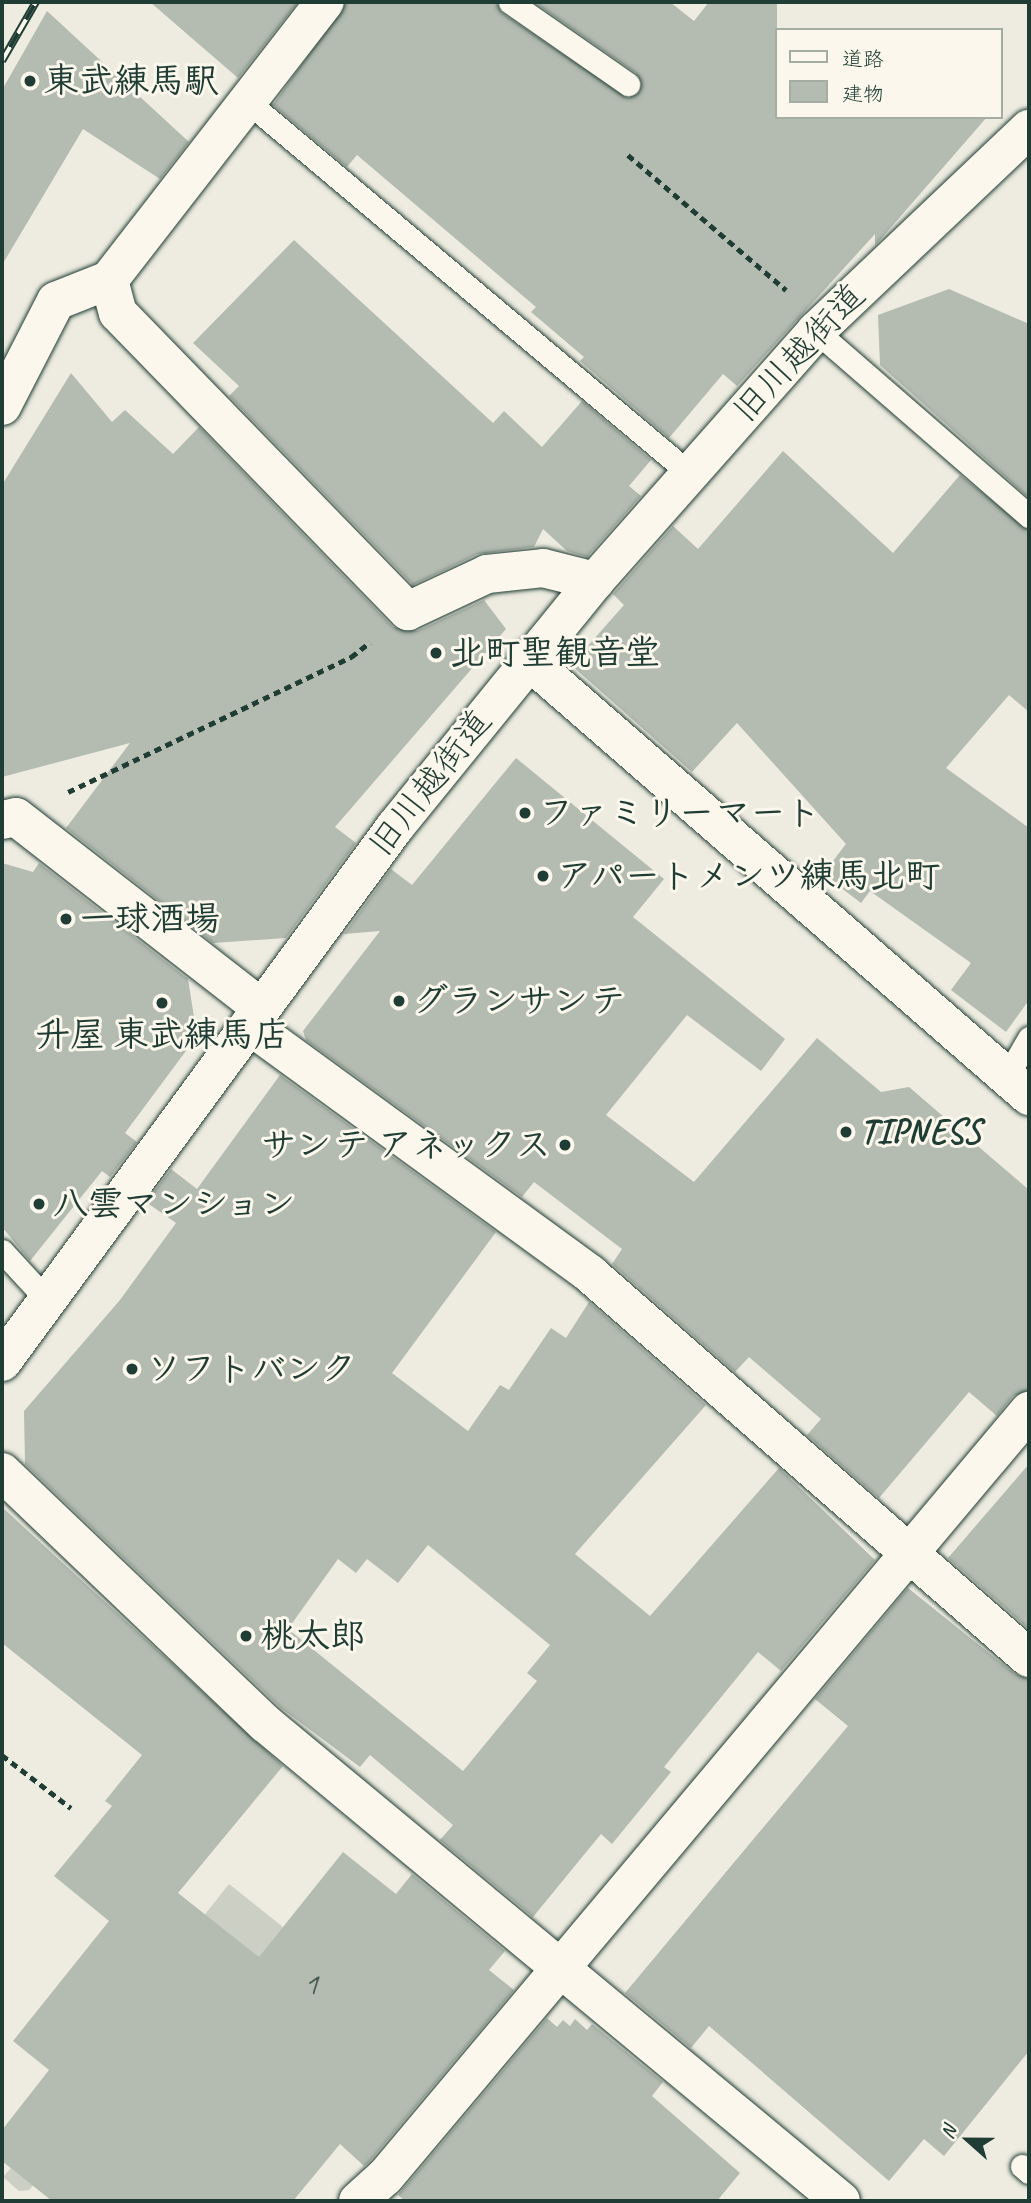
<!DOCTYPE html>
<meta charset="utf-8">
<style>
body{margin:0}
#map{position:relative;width:1031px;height:2203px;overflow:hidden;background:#eeece1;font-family:Caveat,"Klee One",sans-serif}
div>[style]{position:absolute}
.green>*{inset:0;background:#cbcfc4}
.building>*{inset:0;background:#b4bbb0}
.path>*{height:4.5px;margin-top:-2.25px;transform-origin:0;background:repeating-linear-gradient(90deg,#1f3d34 0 7px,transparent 0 12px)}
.roads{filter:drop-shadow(0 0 2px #1f3d34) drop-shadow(0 0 2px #1f3d34)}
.lane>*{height:23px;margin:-11.5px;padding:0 11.5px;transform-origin:11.5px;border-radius:11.5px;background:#fbf7ec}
.street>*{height:38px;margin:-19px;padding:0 19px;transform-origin:19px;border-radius:19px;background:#fbf7ec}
.secondary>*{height:38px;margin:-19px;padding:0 19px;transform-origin:19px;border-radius:19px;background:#fbf7ec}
.rail>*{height:8px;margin-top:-4px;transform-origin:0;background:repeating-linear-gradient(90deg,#fbf7ec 0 16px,#1f3d34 0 32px);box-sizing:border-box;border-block:2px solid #1f3d34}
.dots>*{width:19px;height:19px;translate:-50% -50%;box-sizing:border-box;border:4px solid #fbf7ec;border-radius:50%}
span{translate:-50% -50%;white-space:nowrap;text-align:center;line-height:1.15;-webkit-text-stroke:6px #fbf7ec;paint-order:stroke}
.number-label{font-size:32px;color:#445c53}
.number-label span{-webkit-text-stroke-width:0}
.poi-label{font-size:35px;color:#1f3d34;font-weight:700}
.left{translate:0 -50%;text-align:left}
.right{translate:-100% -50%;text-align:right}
.street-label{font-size:35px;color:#1f3d34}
.frame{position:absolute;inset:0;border:4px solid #1f3d34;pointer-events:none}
.legend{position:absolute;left:775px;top:28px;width:228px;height:91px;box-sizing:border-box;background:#fbf7ec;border:2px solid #a3ada2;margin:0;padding:9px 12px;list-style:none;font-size:21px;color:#1f3d34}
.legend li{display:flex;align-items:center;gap:14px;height:35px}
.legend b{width:35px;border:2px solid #a3ada2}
.north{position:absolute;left:933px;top:2105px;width:70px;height:70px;-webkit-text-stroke:5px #fbf7ec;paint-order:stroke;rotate:291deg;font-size:19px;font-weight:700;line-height:28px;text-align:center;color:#1f3d34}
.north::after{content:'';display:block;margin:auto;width:24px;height:32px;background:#1f3d34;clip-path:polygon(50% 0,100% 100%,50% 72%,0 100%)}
</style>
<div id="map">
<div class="green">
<div style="clip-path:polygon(229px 1884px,283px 1927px,259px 1958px,191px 1932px)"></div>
<div style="clip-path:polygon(72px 2140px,29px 2190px,19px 2191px,3px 2177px,11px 2168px,25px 2179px)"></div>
</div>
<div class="building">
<div style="clip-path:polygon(150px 2px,298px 2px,238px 78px)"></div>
<div style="clip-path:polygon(346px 2px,496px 2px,502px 13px,628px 98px,640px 91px,636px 73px,534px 2px,670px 2px,694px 21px,709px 2px,777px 2px,777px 117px,987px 117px,880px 240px,875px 245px,875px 234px,737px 386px,723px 374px,669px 438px,580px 361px,584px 357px,531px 312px,536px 307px,357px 155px,347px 167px,273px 105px)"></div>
<div style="clip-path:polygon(47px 11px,189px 142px,160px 179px,83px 129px,2px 265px,2px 90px)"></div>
<div style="clip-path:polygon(294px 240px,493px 423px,504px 411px,542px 447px,582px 401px,651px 460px,629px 486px,641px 496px,587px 557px,567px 551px,543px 529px,534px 547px,478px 554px,413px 585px,229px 396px,239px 386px,193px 343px)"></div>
<div style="clip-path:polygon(949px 289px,1029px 324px,1029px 498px,880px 365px,878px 315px)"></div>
<div style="clip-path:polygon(71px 373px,112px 422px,125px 410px,173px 454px,199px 427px,393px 627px,417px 631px,484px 600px,506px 629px,335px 827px,356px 843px,286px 938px,213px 943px,66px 828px,130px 743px,2px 777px,2px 485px)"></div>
<div style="clip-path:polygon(783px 451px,893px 553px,960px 475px,1029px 530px,1029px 712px,1009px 695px,946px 768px,1029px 828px,1029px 1000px,1006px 1032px,951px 990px,971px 963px,870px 891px,861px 903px,823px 874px,846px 844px,737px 723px,692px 772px,571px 665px,624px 605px,613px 594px,673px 526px,698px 549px)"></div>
<div style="clip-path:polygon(516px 758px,664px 879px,633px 917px,785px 1039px,761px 1071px,687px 1015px,606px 1115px,694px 1182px,817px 1038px,881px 1092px,909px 1087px,1029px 1190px,1029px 1390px,1013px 1396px,997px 1416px,969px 1392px,879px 1498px,807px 1435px,821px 1419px,749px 1357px,735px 1372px,612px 1264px,622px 1249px,534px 1182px,522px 1197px,306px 1040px,303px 1031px,380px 931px,344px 934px,391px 869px,412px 885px)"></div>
<div style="clip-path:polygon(2px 863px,33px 872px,39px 863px,188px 979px,197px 1036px,125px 1133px,137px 1142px,110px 1177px,102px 1171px,30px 1261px,2px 1227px)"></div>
<div style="clip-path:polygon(evenodd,280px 1075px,496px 1232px,392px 1373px,468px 1431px,500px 1385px,509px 1390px,551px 1328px,566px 1338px,589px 1302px,706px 1405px,575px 1554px,650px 1616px,779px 1468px,875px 1560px,781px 1671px,758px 1652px,664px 1767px,671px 1772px,612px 1844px,601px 1834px,533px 1917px,440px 1840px,453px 1825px,370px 1755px,360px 1767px,281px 1708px,25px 1464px,24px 1411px,120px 1300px,176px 1223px,146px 1202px,171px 1169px,197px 1189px,280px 1075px,428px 1545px,550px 1645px,527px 1673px,537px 1681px,463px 1771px,288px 1629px,338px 1559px,356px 1573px,367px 1559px,398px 1583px,428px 1545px)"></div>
<div style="clip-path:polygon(1029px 1464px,1029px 1629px,948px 1558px)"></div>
<div style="clip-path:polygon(2px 1507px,283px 1766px,178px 1893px,259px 1957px,343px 1852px,396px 1894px,412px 1874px,505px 1951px,489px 1970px,514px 1990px,369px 2162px,364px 2166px,340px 2144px,293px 2201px,52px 2201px,2px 2161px,2px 2130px,49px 2070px,13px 2041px,109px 1921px,54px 1876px,112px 1806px,105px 1801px,142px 1755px,2px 1643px)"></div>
<div style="clip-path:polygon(908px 1588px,1015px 1674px,1029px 1679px,1029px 2051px,944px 2156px,924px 2139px,889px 2181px,709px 2026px,691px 2048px,625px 1993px,848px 1726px,815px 1699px)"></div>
<div style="clip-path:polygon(547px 2018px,557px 2027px,563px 2020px,570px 2026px,575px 2019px,587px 2030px,592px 2024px,663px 2082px,652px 2096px,740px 2173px,717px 2201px,405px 2201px,398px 2195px)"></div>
</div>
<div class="path">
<div style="left:628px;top:155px;width:208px;rotate:40.5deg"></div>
<div style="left:68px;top:792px;width:314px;rotate:-25.5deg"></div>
<div style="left:351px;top:657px;width:24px;rotate:-38deg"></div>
<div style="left:2px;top:1755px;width:87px;rotate:37.5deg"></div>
</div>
<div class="roads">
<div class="lane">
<div style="left:510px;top:2px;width:144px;rotate:34.8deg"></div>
<div style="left:248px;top:102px;width:576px;rotate:40.07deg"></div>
<div style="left:816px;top:331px;width:282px;rotate:41deg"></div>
<div style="left:1007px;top:1076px;width:44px;rotate:-59.9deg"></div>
<div style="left:2px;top:1251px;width:67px;rotate:47.4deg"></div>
<div style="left:1022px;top:2166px;width:9px;rotate:41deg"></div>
</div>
<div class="street">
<div style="left:109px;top:280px;width:34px;rotate:75deg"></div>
<div style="left:118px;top:313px;width:416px;rotate:45.8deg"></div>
<div style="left:408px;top:611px;width:87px;rotate:-25.1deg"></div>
<div style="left:487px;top:574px;width:56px;rotate:-6.1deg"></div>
<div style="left:543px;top:568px;width:54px;rotate:14deg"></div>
<div style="left:595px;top:581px;width:334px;rotate:-48.5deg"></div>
<div style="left:816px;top:331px;width:294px;rotate:-43.5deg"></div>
<div style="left:2px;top:406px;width:118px;rotate:-62.8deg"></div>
<div style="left:56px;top:301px;width:57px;rotate:-21.6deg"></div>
<div style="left:109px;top:280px;width:352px;rotate:-52.2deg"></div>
<div style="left:527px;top:659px;width:666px;rotate:41.04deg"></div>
<div style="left:2px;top:820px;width:14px;rotate:-12deg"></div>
<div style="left:16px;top:817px;width:311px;rotate:37.9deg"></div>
<div style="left:249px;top:1025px;width:422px;rotate:36.1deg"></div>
<div style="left:590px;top:1274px;width:583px;rotate:41.18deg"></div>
<div style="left:2px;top:1472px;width:365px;rotate:43.7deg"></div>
<div style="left:266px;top:1724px;width:747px;rotate:39.68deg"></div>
<div style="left:358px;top:2201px;width:36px;rotate:-42deg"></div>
<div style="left:385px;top:2177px;width:1001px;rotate:-49.95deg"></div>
</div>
<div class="secondary">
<div style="left:2px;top:1362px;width:664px;rotate:-53.7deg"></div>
<div style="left:395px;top:827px;width:317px;rotate:-50.9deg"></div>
</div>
</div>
<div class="rail">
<div style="left:2px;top:61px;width:68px;rotate:-60deg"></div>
</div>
<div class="dots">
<div style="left:30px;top:81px;background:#1f3d34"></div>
<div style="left:436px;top:653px;background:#1f3d34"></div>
<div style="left:525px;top:813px;background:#1f3d34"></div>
<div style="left:543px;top:876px;background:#1f3d34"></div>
<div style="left:66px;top:919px;background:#1f3d34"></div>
<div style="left:399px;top:1001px;background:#1f3d34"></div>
<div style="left:162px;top:1003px;background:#1f3d34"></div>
<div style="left:846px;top:1132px;background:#1f3d34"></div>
<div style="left:565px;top:1145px;background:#1f3d34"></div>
<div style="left:39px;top:1204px;background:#1f3d34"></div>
<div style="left:132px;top:1369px;background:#1f3d34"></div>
<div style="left:246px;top:1636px;background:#1f3d34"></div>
</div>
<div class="number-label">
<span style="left:311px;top:1984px">1</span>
</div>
<div class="poi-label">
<span class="left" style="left:44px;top:81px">東武練馬駅</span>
<span class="left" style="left:450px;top:653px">北町聖観音堂</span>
<span class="left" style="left:539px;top:813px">ファミリーマート</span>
<span class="left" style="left:557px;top:876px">アパートメンツ練馬北町</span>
<span class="left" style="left:80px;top:919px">一球酒場</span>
<span class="left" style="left:413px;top:1001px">グランサンテ</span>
<span style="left:162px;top:1035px">升屋 東武練馬店</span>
<span class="left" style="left:860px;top:1132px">TIPNESS</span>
<span class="right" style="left:551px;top:1145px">サンテ アネックス</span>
<span class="left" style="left:53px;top:1204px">八雲マンション</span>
<span class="left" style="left:146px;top:1369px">ソフトバンク</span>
<span class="left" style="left:260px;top:1636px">桃太郎</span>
</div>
<div class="street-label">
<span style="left:799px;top:353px;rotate:-47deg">旧川越街道</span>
<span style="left:430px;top:783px;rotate:-52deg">旧川越街道</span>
</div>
<div class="frame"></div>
<ul class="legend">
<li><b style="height:9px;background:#fbf7ec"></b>道路</li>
<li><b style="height:19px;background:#b4bbb0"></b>建物</li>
</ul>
<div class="north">N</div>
</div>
